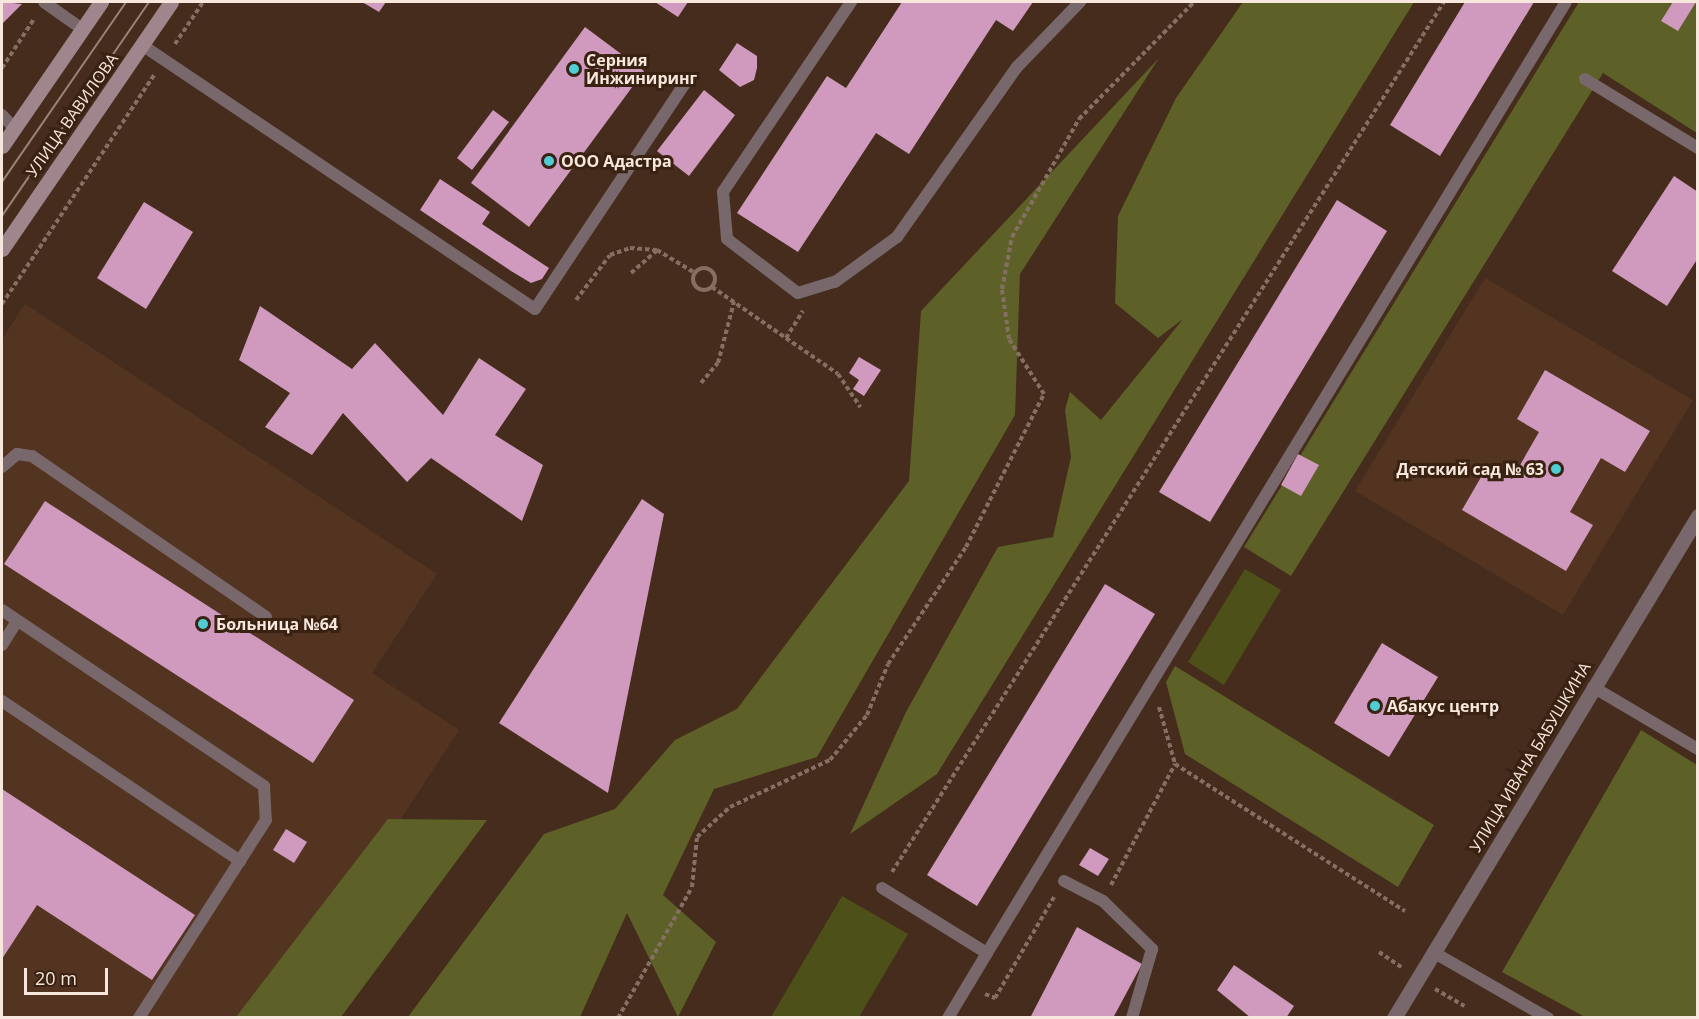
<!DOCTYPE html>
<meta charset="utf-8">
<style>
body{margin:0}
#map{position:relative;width:1699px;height:1019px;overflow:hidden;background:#452c1c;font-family:"Open Sans",sans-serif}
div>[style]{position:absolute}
.built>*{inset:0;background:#533420}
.green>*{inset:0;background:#4d5119}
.forest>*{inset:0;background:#5d6128}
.building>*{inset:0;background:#d09abe}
.path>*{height:4px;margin-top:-2px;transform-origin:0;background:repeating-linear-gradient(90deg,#856f62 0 4.5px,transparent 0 7.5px)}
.path>.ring{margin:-2px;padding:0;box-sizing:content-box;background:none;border:4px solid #856f62;border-radius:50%}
.service>*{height:12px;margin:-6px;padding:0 6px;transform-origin:6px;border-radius:6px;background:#78686c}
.tertiary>*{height:15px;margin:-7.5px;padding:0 7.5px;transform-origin:7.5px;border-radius:7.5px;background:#78686c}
.secondary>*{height:15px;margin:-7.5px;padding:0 7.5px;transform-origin:7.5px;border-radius:7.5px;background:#9f868c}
.tram>*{height:1.5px;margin:-0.75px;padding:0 0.75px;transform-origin:0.75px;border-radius:0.75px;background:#988376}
.dots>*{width:16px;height:16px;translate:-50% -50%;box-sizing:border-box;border:3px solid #3a2212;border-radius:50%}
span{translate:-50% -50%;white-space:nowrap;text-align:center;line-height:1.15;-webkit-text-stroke:6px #3a2212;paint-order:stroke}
.poi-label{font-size:16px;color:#f8e7dd;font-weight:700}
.left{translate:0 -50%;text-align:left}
.right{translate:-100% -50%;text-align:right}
.street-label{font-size:16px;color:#f8e7dd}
.frame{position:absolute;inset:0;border:3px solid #f8e7dd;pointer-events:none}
.scale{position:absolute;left:24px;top:968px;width:84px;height:27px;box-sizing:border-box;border:3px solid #f8e7dd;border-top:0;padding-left:8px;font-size:18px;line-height:21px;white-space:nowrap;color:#f8e7dd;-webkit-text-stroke:4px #3a2212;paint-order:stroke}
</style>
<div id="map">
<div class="built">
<div style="clip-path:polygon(1485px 278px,1693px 400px,1563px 615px,1355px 491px)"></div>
<div style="clip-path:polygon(25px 304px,437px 574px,372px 673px,459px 730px,272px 1017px,2px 1018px,2px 339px)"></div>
</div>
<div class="green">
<div style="clip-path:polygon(1245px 569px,1281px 590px,1224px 685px,1188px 662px)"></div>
<div style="clip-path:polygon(842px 896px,908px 934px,859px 1017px,771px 1017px)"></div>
</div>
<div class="forest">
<div style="clip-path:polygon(1243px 2px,1414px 2px,937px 774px,850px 834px,906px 712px,998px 547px,1053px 537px,1071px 457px,1065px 410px,1070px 392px,1101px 420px,1183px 319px,1158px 338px,1115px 303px,1118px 216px,1176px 98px)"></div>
<div style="clip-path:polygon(1579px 2px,1697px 2px,1697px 133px,1603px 73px,1291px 576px,1244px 547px)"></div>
<div style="clip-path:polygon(1159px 58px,1020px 274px,1015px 415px,817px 757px,714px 789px,663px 895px,716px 942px,678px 1017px,627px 913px,580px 1017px,408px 1017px,544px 834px,615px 809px,675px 740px,737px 709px,909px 481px,921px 311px)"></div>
<div style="clip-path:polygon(1175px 666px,1434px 825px,1398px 887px,1185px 754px,1166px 682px)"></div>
<div style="clip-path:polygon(1641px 730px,1697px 765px,1697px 1017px,1585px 1017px,1502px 972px)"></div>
<div style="clip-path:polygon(388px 819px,487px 820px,341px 1017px,236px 1017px)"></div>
</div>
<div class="building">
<div style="clip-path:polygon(2px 2px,22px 4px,2px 24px)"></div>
<div style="clip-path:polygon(362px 2px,386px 2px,379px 12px)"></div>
<div style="clip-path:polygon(655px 2px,688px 2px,678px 17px)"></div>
<div style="clip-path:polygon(902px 2px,1033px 2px,1013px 31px,996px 20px,909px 154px,876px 133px,798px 252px,737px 213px,827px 76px,846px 88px)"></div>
<div style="clip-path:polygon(1465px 2px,1534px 2px,1440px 156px,1390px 125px)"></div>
<div style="clip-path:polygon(1673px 2px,1696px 2px,1678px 31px,1661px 21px)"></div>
<div style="clip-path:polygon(585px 27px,644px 71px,529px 227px,471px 183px)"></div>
<div style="clip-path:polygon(737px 43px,757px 56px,757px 68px,754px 80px,740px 87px,719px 70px)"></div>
<div style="clip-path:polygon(704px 90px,735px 115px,689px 176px,657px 151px)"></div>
<div style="clip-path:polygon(493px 110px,509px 122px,472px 170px,457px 158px)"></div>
<div style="clip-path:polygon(1674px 176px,1698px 192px,1698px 258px,1667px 306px,1612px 271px)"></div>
<div style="clip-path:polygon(440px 179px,490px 212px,482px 224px,549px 268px,542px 279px,531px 283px,511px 271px,420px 210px)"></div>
<div style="clip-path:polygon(1337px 200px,1387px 231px,1210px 522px,1159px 492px)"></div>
<div style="clip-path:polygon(144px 202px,193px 232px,146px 309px,97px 278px)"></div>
<div style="clip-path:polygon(260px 306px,352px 369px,375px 343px,443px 415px,479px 358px,526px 389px,495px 435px,543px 465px,522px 521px,431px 458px,407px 482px,343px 413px,312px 455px,265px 427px,290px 393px,239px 360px)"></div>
<div style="clip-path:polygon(859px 357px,881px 370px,864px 396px,853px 389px,859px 380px,849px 373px)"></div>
<div style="clip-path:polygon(1545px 370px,1650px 431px,1625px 472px,1601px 458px,1570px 512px,1593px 525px,1566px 571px,1462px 510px,1488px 465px,1512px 479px,1539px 432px,1517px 419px)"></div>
<div style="clip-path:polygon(1298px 454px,1319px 465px,1301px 496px,1281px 485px)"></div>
<div style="clip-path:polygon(642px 499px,664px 514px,608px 793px,499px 723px)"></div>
<div style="clip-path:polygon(45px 501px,354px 700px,313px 763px,4px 564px)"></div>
<div style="clip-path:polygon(1105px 584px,1155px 614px,977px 906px,927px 875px)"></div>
<div style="clip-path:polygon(1382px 643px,1438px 677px,1389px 757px,1334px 723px)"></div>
<div style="clip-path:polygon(2px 789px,195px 915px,152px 980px,37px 905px,2px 959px)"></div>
<div style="clip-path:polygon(286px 829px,307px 842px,294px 863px,273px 850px)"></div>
<div style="clip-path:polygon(1090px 848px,1109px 859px,1098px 876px,1079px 865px)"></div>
<div style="clip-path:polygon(1077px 927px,1142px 964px,1113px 1018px,1030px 1018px)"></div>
<div style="clip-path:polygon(1234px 965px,1294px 1006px,1286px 1018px,1251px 1018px,1217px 990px)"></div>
</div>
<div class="path">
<div style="left:175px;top:44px;width:50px;rotate:-56.3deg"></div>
<div style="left:2px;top:68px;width:59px;rotate:-56.9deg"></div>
<div class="ring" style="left:693px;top:268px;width:18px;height:18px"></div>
<div style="left:631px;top:273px;width:35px;rotate:-41deg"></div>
<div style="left:712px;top:287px;width:153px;rotate:34.6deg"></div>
<div style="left:838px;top:374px;width:40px;rotate:56deg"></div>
<div style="left:576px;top:300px;width:56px;rotate:-52.9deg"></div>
<div style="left:610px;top:255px;width:21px;rotate:-19deg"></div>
<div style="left:630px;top:248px;width:27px;rotate:4deg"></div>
<div style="left:657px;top:250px;width:44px;rotate:31.2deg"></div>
<div style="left:2px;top:304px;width:275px;rotate:-56.4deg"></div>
<div style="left:786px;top:338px;width:32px;rotate:-58deg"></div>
<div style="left:701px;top:383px;width:26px;rotate:-50deg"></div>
<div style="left:718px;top:363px;width:63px;rotate:-75.3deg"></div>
<div style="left:1159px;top:707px;width:59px;rotate:74.3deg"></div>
<div style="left:1175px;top:764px;width:273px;rotate:32.6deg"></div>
<div style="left:892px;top:872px;width:1030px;rotate:-57.61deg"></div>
<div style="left:1111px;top:885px;width:137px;rotate:-62.1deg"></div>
<div style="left:1379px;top:952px;width:27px;rotate:34deg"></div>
<div style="left:1435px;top:989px;width:34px;rotate:30deg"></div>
<div style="left:985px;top:994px;width:11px;rotate:22deg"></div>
<div style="left:995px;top:998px;width:117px;rotate:-59.7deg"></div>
<div style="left:618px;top:1018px;width:150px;rotate:-60.5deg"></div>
<div style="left:692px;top:887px;width:50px;rotate:-84.3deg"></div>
<div style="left:697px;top:837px;width:45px;rotate:-42.3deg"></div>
<div style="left:730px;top:807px;width:110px;rotate:-25.2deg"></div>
<div style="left:830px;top:760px;width:58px;rotate:-50.6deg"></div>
<div style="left:867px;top:715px;width:55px;rotate:-67.6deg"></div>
<div style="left:888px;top:664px;width:141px;rotate:-56.3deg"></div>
<div style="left:966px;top:547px;width:172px;rotate:-63deg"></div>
<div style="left:1044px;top:394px;width:65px;rotate:-122.5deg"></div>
<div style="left:1009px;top:339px;width:50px;rotate:-98deg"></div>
<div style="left:1002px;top:289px;width:53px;rotate:-79.1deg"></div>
<div style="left:1012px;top:237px;width:136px;rotate:-60.4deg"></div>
<div style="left:1079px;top:119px;width:164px;rotate:-45.5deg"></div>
</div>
<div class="service">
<div style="left:44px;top:2px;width:47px;rotate:35.4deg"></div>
<div style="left:851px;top:2px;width:229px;rotate:124deg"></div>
<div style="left:723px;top:192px;width:47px;rotate:85.1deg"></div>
<div style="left:727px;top:239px;width:89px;rotate:37.3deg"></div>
<div style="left:798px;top:293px;width:39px;rotate:-17deg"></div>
<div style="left:835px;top:282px;width:77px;rotate:-36deg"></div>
<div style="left:897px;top:237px;width:208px;rotate:-54.8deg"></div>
<div style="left:1017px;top:67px;width:91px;rotate:-45.9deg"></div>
<div style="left:142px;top:45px;width:473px;rotate:33.9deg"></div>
<div style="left:535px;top:309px;width:276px;rotate:-56.4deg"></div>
<div style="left:1585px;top:79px;width:132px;rotate:31.4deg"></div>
<div style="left:2px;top:115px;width:18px;rotate:47deg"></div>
<div style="left:2px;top:467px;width:20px;rotate:-41deg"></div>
<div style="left:17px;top:454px;width:15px;rotate:8deg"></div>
<div style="left:32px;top:456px;width:284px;rotate:34.5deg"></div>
<div style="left:2px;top:610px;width:316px;rotate:33.9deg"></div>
<div style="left:264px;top:786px;width:34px;rotate:87deg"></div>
<div style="left:266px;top:820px;width:235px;rotate:122.7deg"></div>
<div style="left:2px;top:645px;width:28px;rotate:-58deg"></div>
<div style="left:1593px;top:687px;width:122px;rotate:30.6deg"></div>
<div style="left:2px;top:701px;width:287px;rotate:33.9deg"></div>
<div style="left:1064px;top:881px;width:44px;rotate:27.1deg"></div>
<div style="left:1103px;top:901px;width:69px;rotate:44.4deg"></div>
<div style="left:1152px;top:949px;width:72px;rotate:106.2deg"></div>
<div style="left:882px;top:888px;width:123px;rotate:31.8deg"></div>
<div style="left:987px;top:953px;width:1113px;rotate:-58.67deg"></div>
<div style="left:1433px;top:952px;width:133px;rotate:29.9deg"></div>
<div style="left:948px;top:1018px;width:76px;rotate:-59deg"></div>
</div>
<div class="tertiary">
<div style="left:1394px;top:1018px;width:587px;rotate:-58.8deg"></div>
</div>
<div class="secondary">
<div style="left:2px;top:146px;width:175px;rotate:-55.5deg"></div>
<div style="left:2px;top:249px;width:299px;rotate:-55.6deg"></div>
</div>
<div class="tram">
<div style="left:2px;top:182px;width:219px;rotate:-55.4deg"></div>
<div style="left:2px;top:216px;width:260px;rotate:-55.5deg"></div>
</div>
<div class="dots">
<div style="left:574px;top:69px;background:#51ccd2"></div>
<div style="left:549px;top:161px;background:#51ccd2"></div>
<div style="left:1556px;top:469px;background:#51ccd2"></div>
<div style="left:203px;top:624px;background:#51ccd2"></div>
<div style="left:1375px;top:706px;background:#51ccd2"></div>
</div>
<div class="poi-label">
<span class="left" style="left:586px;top:69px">Серния<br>Инжиниринг</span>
<span class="left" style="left:561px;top:161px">ООО Адастра</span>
<span class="right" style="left:1544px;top:469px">Детский сад № 63</span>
<span class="left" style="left:216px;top:624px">Больница №64</span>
<span class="left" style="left:1387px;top:706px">Абакус центр</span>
</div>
<div class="street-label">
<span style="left:72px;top:115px;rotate:-55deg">УЛИЦА ВАВИЛОВА</span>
<span style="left:1530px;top:757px;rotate:-59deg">УЛИЦА ИВАНА БАБУШКИНА</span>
</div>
<div class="frame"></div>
<div class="scale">20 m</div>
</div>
